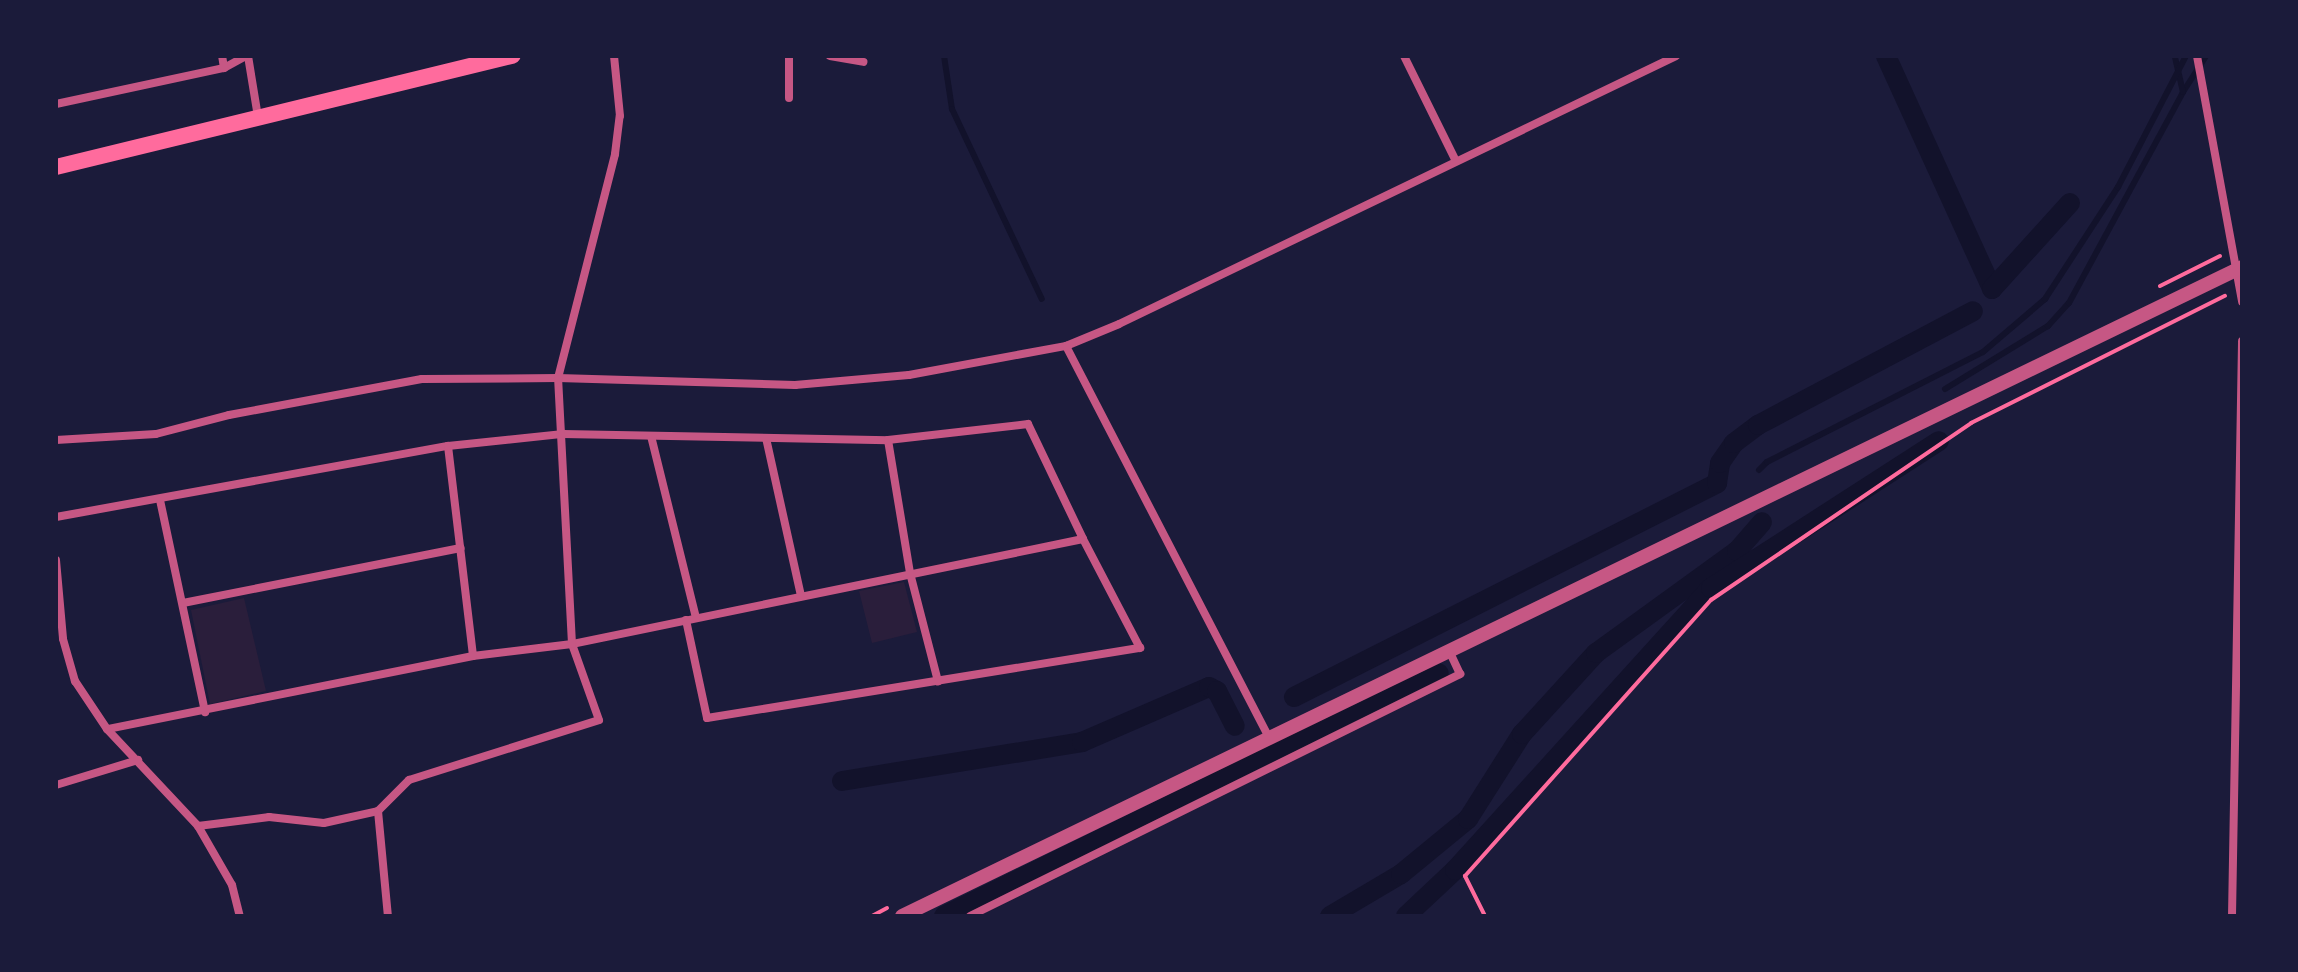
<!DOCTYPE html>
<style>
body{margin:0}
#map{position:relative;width:2298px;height:972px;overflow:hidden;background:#1b1b3a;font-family:"Sofia Sans Condensed",sans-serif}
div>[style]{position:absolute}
.green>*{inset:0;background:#2a1e3b}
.stream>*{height:6px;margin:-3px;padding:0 3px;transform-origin:3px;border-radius:3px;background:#12122b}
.canal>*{height:20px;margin:-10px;padding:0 10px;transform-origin:10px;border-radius:10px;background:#12122b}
.path>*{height:4px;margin:-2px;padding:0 2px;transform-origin:2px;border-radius:2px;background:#ff6b9d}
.minor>*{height:8px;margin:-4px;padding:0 4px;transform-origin:4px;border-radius:4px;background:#c65784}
.tertiary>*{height:14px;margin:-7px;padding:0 7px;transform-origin:7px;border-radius:7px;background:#c65784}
.secondary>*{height:16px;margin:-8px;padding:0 8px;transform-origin:8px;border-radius:8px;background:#ff6b9d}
span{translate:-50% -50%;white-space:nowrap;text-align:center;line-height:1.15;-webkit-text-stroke:8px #1b1b3a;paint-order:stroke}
.frame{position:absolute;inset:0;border:58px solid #1b1b3a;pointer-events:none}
</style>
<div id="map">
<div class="green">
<div style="clip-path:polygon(904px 582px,917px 632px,872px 643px,859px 591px)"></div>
<div style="clip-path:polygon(244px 598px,266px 691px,210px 704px,191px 610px)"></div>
</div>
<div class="stream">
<div style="left:944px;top:56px;width:54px;rotate:81.4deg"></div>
<div style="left:952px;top:109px;width:210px;rotate:64.7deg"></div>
<div style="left:2183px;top:92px;width:43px;rotate:-57.4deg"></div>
<div style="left:1945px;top:389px;width:121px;rotate:-31.5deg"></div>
<div style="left:2048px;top:326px;width:31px;rotate:-48deg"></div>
<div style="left:2069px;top:303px;width:240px;rotate:-61.6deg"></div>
<div style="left:2183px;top:92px;width:37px;rotate:-103deg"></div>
<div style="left:1759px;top:470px;width:11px;rotate:-45deg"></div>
<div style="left:1767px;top:462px;width:242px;rotate:-27deg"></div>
<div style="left:1983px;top:352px;width:82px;rotate:-40.5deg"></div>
<div style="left:2045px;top:299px;width:134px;rotate:-56.9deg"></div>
<div style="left:2118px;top:187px;width:148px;rotate:-62.6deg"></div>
</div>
<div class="canal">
<div style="left:1886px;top:56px;width:256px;rotate:65.5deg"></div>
<div style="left:1992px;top:289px;width:116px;rotate:-47.8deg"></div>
<div style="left:1294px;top:697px;width:474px;rotate:-26.8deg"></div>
<div style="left:1717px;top:483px;width:20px;rotate:-81deg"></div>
<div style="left:1720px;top:463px;width:24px;rotate:-55deg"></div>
<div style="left:1734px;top:443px;width:30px;rotate:-37deg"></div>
<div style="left:1758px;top:425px;width:243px;rotate:-27.9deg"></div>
<div style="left:842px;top:781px;width:243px;rotate:-9.2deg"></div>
<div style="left:1082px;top:742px;width:138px;rotate:-23.4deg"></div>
<div style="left:1209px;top:687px;width:9px;rotate:27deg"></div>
<div style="left:1217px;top:691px;width:39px;rotate:63deg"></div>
<div style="left:944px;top:916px;width:551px;rotate:-26.15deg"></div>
<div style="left:1330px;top:916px;width:82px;rotate:-30.6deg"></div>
<div style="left:1401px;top:874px;width:87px;rotate:-39.4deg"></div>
<div style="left:1468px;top:819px;width:101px;rotate:-57.6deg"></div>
<div style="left:1522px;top:734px;width:110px;rotate:-47.6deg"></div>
<div style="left:1596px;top:653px;width:174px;rotate:-35.9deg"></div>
<div style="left:1737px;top:551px;width:38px;rotate:-49deg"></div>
<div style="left:1406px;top:916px;width:67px;rotate:-43.2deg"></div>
<div style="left:1455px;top:870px;width:381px;rotate:-47.8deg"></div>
<div style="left:1711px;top:588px;width:271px;rotate:-32.8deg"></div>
</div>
<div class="path">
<div style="left:2160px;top:286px;width:67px;rotate:-26.6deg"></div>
<div style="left:872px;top:916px;width:17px;rotate:-28deg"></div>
<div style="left:1485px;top:916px;width:45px;rotate:-116.6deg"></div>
<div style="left:1465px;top:876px;width:370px;rotate:-48.3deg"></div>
<div style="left:1711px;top:600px;width:315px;rotate:-34.2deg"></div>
<div style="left:1971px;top:423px;width:284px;rotate:-26.6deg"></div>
</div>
<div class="minor">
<div style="left:248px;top:56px;width:62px;rotate:80.7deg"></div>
<div style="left:789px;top:56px;width:42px;rotate:90deg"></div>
<div style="left:830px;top:56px;width:34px;rotate:10deg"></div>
<div style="left:1404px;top:56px;width:117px;rotate:63.7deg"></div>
<div style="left:2197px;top:56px;width:250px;rotate:79.6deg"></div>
<div style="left:224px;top:68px;width:25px;rotate:-29deg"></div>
<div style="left:56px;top:104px;width:172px;rotate:-12.1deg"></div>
<div style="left:224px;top:68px;width:12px;rotate:-99deg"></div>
<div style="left:1066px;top:346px;width:441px;rotate:62.6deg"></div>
<div style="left:651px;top:436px;width:187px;rotate:76.1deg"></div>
<div style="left:766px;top:438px;width:162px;rotate:77.5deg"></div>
<div style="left:56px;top:440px;width:100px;rotate:-3.4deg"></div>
<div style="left:156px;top:434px;width:75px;rotate:-14.6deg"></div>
<div style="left:229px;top:415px;width:196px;rotate:-10.6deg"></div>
<div style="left:422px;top:379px;width:136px;rotate:-0.4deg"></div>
<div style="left:558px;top:378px;width:237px;rotate:1.7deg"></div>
<div style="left:795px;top:385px;width:114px;rotate:-5deg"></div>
<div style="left:909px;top:375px;width:160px;rotate:-10.5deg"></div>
<div style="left:1066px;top:346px;width:57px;rotate:-22.5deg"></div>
<div style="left:1119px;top:324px;width:618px;rotate:-25.69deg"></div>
<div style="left:888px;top:440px;width:135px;rotate:80.6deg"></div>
<div style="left:910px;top:573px;width:112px;rotate:75.5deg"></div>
<div style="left:448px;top:446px;width:211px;rotate:83.2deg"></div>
<div style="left:160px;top:500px;width:217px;rotate:78deg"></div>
<div style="left:56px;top:517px;width:398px;rotate:-10.3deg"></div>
<div style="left:448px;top:446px;width:116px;rotate:-6deg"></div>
<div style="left:563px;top:434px;width:325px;rotate:1.1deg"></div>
<div style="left:888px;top:440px;width:141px;rotate:-6.5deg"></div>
<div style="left:1028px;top:424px;width:127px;rotate:64.4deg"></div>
<div style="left:1083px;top:539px;width:522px;rotate:168.39deg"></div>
<div style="left:572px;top:644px;width:100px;rotate:173.1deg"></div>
<div style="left:473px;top:656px;width:373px;rotate:168.7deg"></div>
<div style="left:56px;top:560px;width:79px;rotate:84.9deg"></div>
<div style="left:63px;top:639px;width:44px;rotate:74.1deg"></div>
<div style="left:75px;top:681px;width:58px;rotate:56.3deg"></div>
<div style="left:107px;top:729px;width:133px;rotate:46.8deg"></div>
<div style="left:198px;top:826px;width:68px;rotate:60deg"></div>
<div style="left:232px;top:885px;width:32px;rotate:76deg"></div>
<div style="left:183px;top:603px;width:283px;rotate:-11.2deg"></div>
<div style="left:686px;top:620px;width:100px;rotate:77.9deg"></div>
<div style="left:707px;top:718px;width:439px;rotate:-9.2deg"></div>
<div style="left:1140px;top:648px;width:123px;rotate:-117.6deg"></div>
<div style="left:56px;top:785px;width:86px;rotate:-17deg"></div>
<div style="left:378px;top:811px;width:105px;rotate:84.6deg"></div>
<div style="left:198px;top:826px;width:72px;rotate:-7.2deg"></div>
<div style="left:269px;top:817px;width:55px;rotate:6.2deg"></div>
<div style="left:324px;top:823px;width:55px;rotate:-12.5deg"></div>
<div style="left:378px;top:811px;width:44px;rotate:-45deg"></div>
<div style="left:409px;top:780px;width:199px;rotate:-17.5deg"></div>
<div style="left:599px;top:720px;width:81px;rotate:-109.6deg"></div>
<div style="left:572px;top:644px;width:266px;rotate:-93deg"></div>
<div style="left:558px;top:378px;width:231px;rotate:-75.7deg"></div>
<div style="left:615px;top:154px;width:38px;rotate:-83deg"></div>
<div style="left:620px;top:116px;width:60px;rotate:-95.7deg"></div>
<div style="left:970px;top:916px;width:547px;rotate:-26.28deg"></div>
<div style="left:1460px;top:674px;width:26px;rotate:-115deg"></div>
<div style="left:2232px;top:916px;width:575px;rotate:-89deg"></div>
</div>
<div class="tertiary">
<div style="left:902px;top:916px;width:1489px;rotate:-25.84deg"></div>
</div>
<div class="secondary">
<div style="left:56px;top:167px;width:470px;rotate:-13.7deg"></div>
</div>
<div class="frame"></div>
</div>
